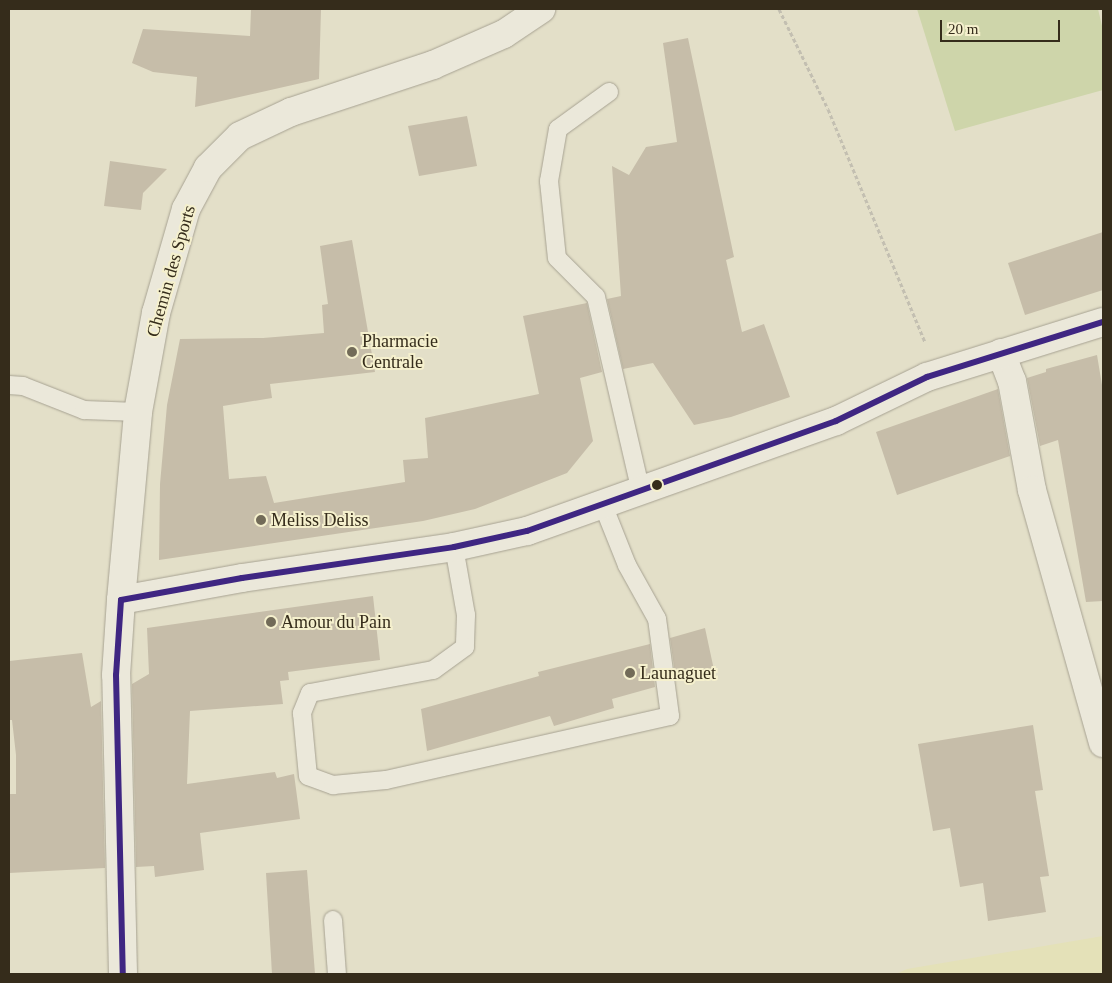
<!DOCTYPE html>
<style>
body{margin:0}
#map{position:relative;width:1112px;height:983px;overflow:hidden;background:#e3dfc8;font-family:Georgia,serif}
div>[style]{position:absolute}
.farmland>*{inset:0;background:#e4e1b8}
.green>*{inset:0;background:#ced5aa}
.building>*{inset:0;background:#c6bda9}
.path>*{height:3px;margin-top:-1.5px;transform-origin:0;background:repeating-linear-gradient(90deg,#c3bfb1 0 4px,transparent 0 6.5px)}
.roads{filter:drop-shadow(0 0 1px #a7a292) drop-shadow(0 0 1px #a7a292)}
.lane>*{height:18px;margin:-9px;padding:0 9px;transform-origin:9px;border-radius:9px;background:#ebe8da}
.street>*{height:28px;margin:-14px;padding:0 14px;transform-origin:14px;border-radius:14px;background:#ebe8da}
.secondary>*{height:28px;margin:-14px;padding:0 14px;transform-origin:14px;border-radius:14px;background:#ebe8da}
.bus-1>*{height:6px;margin:-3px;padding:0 3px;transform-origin:3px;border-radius:3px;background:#3f2682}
.dots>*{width:14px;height:14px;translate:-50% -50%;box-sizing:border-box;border:2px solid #f5f0cd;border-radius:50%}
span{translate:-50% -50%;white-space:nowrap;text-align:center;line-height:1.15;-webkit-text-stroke:4px #f5f0cd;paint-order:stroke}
.street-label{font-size:18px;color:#352c1b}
.poi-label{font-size:18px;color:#352c1b}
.left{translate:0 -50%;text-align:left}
.frame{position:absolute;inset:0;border:10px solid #352c1b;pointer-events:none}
.scale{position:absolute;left:940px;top:20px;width:120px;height:22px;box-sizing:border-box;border:2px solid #352c1b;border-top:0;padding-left:6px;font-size:15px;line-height:18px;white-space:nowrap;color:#352c1b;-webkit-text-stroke:4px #f5f0cd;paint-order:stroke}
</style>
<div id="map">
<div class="farmland">
<div style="clip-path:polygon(1103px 936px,1103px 974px,896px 974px,907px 969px)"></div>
</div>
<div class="green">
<div style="clip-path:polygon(917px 9px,1098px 9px,1103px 30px,1103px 90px,955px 131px)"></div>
</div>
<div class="building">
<div style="clip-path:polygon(251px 9px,321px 9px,319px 79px,195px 107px,197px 77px,153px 72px,132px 63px,143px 29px,250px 36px)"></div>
<div style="clip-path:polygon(688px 38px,734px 257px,726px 260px,742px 332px,764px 324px,790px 397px,731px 417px,694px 425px,653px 363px,623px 369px,607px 299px,621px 296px,612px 166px,629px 175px,646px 147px,677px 142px,663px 43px)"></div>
<div style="clip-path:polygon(467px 116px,477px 166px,419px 176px,408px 126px)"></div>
<div style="clip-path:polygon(110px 161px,167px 169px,143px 193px,141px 210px,104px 206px)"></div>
<div style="clip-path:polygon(1103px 232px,1103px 290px,1025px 315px,1008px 263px)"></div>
<div style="clip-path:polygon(352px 240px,375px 372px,270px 384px,272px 398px,223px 406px,229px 479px,266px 476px,274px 503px,405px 482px,403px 460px,428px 458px,425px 418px,539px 394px,523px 316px,587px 303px,602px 372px,580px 378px,593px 441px,567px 473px,475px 509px,423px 521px,159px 560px,160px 484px,167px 405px,180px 339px,263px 338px,324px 333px,322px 305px,328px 304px,320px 246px)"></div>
<div style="clip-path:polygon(1097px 355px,1103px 391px,1103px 601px,1086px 602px,1058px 440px,1040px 446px,1027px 378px,1046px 372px,1046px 369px)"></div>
<div style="clip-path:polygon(998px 389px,1010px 456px,897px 495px,876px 432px)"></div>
<div style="clip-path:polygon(373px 596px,380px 660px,288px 672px,289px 680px,280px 681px,283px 704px,190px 711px,187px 784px,275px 772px,277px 778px,294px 774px,300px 819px,200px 833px,204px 870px,155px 877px,154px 866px,136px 867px,132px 684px,149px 674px,147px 628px)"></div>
<div style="clip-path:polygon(705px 628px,714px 670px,676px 681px,670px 638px)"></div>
<div style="clip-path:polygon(650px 644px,655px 687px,612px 699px,614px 708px,554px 726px,550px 716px,427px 751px,421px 709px,539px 676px,538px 672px)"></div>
<div style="clip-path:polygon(82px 653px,91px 707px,101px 701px,105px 868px,9px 873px,9px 794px,16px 794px,16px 755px,12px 720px,9px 720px,9px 661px)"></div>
<div style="clip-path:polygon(1033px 725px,1043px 790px,1035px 791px,1049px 876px,1040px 877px,1046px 912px,988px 921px,983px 883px,960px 887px,950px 828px,933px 831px,918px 744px)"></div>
<div style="clip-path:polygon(307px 870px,315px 974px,272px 974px,266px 873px)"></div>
</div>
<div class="path">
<div style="left:779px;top:9px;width:111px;rotate:63.9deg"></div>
<div style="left:828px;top:109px;width:252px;rotate:67.4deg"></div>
</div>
<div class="roads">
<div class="lane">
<div style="left:609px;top:92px;width:63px;rotate:144deg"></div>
<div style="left:558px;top:129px;width:53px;rotate:99.8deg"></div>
<div style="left:549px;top:181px;width:77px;rotate:84.1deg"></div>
<div style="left:557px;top:258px;width:55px;rotate:45deg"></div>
<div style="left:596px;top:297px;width:200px;rotate:77deg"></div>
<div style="left:9px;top:385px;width:14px;rotate:4deg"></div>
<div style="left:23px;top:386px;width:66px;rotate:21.5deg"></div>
<div style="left:84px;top:410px;width:54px;rotate:2.1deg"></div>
<div style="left:454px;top:547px;width:69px;rotate:80deg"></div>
<div style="left:466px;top:615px;width:32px;rotate:92deg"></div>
<div style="left:465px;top:647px;width:39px;rotate:144deg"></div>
<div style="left:433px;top:670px;width:125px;rotate:169.4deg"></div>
<div style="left:310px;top:693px;width:22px;rotate:112deg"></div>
<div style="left:302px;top:713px;width:63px;rotate:84.6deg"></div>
<div style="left:308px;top:776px;width:27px;rotate:20deg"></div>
<div style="left:333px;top:785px;width:53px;rotate:-5.4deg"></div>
<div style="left:386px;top:780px;width:291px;rotate:-12.7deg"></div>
<div style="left:670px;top:716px;width:98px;rotate:-97.6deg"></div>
<div style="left:657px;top:619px;width:62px;rotate:-119.1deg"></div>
<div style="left:627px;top:565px;width:65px;rotate:-111.8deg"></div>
<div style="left:333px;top:920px;width:54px;rotate:85.8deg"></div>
</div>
<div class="street">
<div style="left:1001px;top:353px;width:30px;rotate:69deg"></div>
<div style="left:1012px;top:381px;width:111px;rotate:79.6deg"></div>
<div style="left:1032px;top:490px;width:263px;rotate:74.3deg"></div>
</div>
<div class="secondary">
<div style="left:121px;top:600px;width:123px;rotate:-10.3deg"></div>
<div style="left:242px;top:578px;width:214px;rotate:-8.3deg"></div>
<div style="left:454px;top:547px;width:75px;rotate:-12.4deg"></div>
<div style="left:527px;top:531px;width:328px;rotate:-19.6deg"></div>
<div style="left:836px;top:421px;width:101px;rotate:-25.8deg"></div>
<div style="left:927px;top:377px;width:184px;rotate:-17.4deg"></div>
<div style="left:123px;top:974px;width:299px;rotate:-91.3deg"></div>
<div style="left:116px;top:675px;width:75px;rotate:-86.2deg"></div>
<div style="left:121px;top:600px;width:189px;rotate:-84.8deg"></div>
<div style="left:138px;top:412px;width:101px;rotate:-79.7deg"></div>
<div style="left:156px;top:313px;width:108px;rotate:-73.9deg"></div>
<div style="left:186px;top:209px;width:47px;rotate:-61.8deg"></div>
<div style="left:208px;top:168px;width:45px;rotate:-45deg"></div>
<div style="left:240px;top:136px;width:56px;rotate:-25.2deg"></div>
<div style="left:291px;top:112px;width:150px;rotate:-18.3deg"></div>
<div style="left:433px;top:65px;width:77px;rotate:-23.6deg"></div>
<div style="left:504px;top:34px;width:45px;rotate:-34deg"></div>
</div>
</div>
<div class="bus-1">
<div style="left:121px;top:600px;width:123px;rotate:-10.3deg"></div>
<div style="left:242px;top:578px;width:214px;rotate:-8.3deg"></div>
<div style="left:454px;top:547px;width:75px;rotate:-12.4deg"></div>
<div style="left:527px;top:531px;width:328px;rotate:-19.6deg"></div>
<div style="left:836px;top:421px;width:101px;rotate:-25.8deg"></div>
<div style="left:927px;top:377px;width:184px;rotate:-17.4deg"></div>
<div style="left:121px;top:600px;width:75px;rotate:93.8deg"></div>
<div style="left:116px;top:675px;width:299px;rotate:88.7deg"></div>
</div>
<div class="dots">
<div style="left:352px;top:352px;background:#726b58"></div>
<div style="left:657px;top:485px;background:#352c1b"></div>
<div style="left:261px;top:520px;background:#726b58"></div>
<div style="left:271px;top:622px;background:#726b58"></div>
<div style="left:630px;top:673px;background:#726b58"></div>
</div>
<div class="street-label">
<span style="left:171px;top:271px;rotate:-74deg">Chemin des Sports</span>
</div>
<div class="poi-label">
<span class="left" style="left:362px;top:352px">Pharmacie<br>Centrale</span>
<span class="left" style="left:271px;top:520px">Meliss Deliss</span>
<span class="left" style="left:281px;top:622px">Amour du Pain</span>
<span class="left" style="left:640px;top:673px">Launaguet</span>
</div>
<div class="frame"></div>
<div class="scale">20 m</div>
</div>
